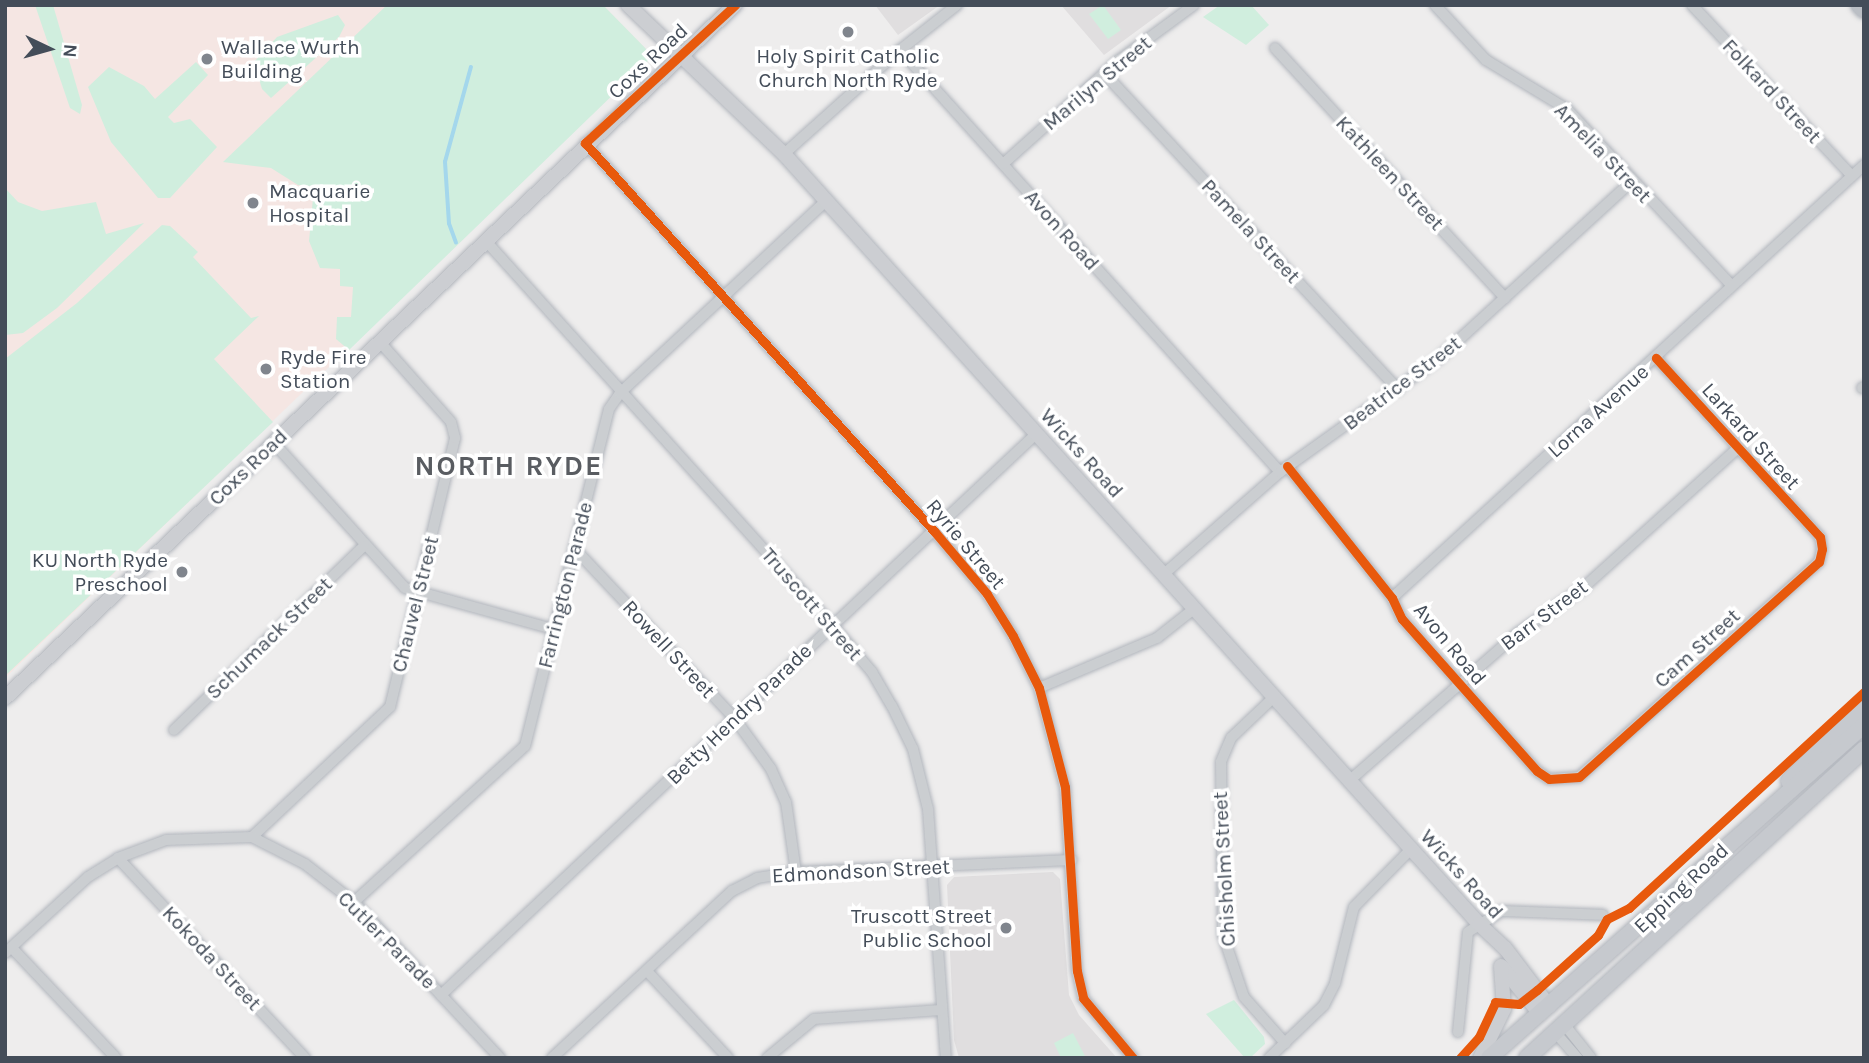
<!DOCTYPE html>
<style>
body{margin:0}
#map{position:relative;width:1869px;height:1063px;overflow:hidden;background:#eeeded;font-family:Karla,sans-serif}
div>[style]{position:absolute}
.education>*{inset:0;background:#e0dedf}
.medical>*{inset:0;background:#f5e6e3}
.green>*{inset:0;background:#d0eede}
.stream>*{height:3.5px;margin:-1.75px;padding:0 1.75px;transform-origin:1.75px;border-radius:1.75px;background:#a4d7ec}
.roads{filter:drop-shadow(0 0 2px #b2b6bd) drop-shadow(0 0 2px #b2b6bd)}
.street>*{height:10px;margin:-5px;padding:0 5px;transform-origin:5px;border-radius:5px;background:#cbced1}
.secondary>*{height:14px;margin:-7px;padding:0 7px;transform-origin:7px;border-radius:7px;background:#ccced2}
.primary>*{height:16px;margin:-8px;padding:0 8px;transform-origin:8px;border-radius:8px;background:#c6c9ce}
.highway>*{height:18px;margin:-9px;padding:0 9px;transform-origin:9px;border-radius:9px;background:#bbbfc5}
.cycleway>*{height:9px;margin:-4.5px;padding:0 4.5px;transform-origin:4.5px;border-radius:4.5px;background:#e8590c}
.dots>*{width:19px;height:19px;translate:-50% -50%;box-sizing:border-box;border:4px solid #fff;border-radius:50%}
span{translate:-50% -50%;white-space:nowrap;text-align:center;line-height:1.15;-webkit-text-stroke:7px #fff;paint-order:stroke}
.poi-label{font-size:21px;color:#444d59}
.left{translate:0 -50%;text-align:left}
.right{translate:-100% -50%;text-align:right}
.street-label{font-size:21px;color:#444d59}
.district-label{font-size:28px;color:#595c61;font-weight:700;letter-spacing:2px}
.frame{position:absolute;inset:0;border:7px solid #444d59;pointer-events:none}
.north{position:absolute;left:14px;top:14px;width:70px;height:70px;-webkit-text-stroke:5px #fff;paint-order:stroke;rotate:95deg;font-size:19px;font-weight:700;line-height:28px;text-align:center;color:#444d59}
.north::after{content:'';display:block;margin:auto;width:24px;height:32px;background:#444d59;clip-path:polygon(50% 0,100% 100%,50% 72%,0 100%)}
</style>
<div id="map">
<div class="education">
<div style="clip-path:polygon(875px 5px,940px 5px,898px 35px)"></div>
<div style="clip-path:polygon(1061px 5px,1172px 5px,1104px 55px)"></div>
<div style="clip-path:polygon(1053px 872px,1060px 879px,1069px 995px,1079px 1015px,1117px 1058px,959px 1058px,954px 1040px,947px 885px,954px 877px)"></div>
</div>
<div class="medical">
<div style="clip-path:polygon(5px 5px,603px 5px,653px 56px,5px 678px)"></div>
</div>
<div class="green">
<div style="clip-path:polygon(35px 5px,53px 5px,82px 105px,80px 114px,70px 108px)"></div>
<div style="clip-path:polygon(387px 5px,603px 5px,653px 56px,349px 350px,336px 339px,337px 317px,351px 317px,353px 287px,340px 286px,340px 269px,320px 268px,309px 241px,314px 187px,298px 185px,271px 168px,223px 162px)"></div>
<div style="clip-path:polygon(1103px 5px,1121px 30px,1108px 39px,1089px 14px)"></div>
<div style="clip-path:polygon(1220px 5px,1251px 5px,1269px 25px,1246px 45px,1203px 17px)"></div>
<div style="clip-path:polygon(338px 15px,345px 25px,339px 37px,271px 98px,262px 89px,254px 62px,277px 37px)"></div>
<div style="clip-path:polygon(196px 62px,208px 75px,168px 117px,174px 123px,190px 119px,217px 147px,170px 198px,158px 198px,111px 142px,88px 87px,109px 67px,144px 86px,155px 99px)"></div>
<div style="clip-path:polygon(5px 188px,18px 202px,42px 211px,96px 202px,106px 234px,144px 223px,57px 308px,23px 333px,5px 335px)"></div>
<div style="clip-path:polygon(162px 225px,170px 226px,198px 252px,193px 257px,251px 318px,259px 316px,214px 359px,273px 422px,5px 676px,5px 359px,77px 303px)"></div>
<div style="clip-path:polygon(1234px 1000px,1264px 1037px,1265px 1044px,1250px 1058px,1245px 1058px,1206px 1014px)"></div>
<div style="clip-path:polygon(1073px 1033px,1086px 1058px,1061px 1058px,1054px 1043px)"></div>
</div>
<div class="stream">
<div style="left:456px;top:243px;width:20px;rotate:-110deg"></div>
<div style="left:449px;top:224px;width:62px;rotate:-93.7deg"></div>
<div style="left:445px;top:162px;width:98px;rotate:-74.7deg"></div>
</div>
<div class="roads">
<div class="street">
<div style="left:1435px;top:5px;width:75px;rotate:47.2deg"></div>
<div style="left:1486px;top:60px;width:95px;rotate:31.2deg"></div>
<div style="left:1567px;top:109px;width:241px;rotate:47deg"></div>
<div style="left:1692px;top:5px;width:234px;rotate:46.9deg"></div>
<div style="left:1275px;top:48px;width:340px;rotate:47.4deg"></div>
<div style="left:900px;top:50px;width:568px;rotate:48deg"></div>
<div style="left:1104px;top:73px;width:432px;rotate:47.1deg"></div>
<div style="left:585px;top:143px;width:522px;rotate:48.03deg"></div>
<div style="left:934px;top:531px;width:82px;rotate:49.9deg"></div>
<div style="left:987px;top:594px;width:49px;rotate:58.2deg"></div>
<div style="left:1013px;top:636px;width:58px;rotate:63.4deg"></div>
<div style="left:1039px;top:688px;width:102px;rotate:75.3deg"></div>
<div style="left:1065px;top:787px;width:184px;rotate:86.3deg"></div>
<div style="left:1077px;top:971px;width:28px;rotate:77deg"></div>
<div style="left:1083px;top:998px;width:78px;rotate:50.2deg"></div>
<div style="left:784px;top:154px;width:156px;rotate:-41.9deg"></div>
<div style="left:900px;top:50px;width:73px;rotate:-38.3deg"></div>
<div style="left:1003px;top:164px;width:156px;rotate:-41.9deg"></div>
<div style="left:1119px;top:60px;width:93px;rotate:-36.3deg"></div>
<div style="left:485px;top:240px;width:518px;rotate:47.97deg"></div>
<div style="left:832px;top:625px;width:62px;rotate:49.6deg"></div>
<div style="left:872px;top:672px;width:39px;rotate:60deg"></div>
<div style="left:892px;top:706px;width:48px;rotate:64deg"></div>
<div style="left:913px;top:749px;width:62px;rotate:76deg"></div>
<div style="left:928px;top:809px;width:250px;rotate:85.9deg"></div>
<div style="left:1862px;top:388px;width:2px;rotate:-27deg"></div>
<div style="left:274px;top:443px;width:195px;rotate:47.9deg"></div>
<div style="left:405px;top:588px;width:154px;rotate:15.5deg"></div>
<div style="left:1287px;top:466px;width:169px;rotate:51.5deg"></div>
<div style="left:1392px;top:598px;width:23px;rotate:65deg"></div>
<div style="left:1402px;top:619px;width:203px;rotate:48.4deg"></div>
<div style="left:1537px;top:771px;width:14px;rotate:34deg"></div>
<div style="left:1549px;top:779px;width:30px;rotate:-4deg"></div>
<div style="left:1579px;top:777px;width:322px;rotate:-41.9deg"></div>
<div style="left:1819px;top:562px;width:13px;rotate:-77deg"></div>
<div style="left:1822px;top:549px;width:12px;rotate:-99deg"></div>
<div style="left:1820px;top:537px;width:243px;rotate:-132.5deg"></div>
<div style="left:574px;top:548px;width:235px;rotate:46.7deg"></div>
<div style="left:735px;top:719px;width:62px;rotate:54.2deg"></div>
<div style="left:771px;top:769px;width:36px;rotate:66deg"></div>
<div style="left:786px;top:802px;width:71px;rotate:81.9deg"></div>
<div style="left:1164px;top:574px;width:154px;rotate:-41.3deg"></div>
<div style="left:1280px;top:472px;width:196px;rotate:-35.6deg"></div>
<div style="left:1439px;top:358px;width:262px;rotate:-42.5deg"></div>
<div style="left:1392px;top:598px;width:641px;rotate:-42.53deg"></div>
<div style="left:1039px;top:688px;width:128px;rotate:-23deg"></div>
<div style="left:1157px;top:638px;width:48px;rotate:-38.3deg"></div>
<div style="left:1274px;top:697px;width:59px;rotate:136.4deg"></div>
<div style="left:1231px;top:738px;width:26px;rotate:113deg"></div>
<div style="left:1221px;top:762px;width:173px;rotate:89.3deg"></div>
<div style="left:1223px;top:935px;width:65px;rotate:71.3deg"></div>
<div style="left:1244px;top:997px;width:62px;rotate:48.3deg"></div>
<div style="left:174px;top:730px;width:264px;rotate:-44.1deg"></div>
<div style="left:1349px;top:781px;width:225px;rotate:-41.2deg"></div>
<div style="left:1518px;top:633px;width:79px;rotate:-34.7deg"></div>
<div style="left:1583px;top:588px;width:209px;rotate:-42.1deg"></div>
<div style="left:252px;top:837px;width:190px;rotate:-43.3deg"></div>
<div style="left:390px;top:707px;width:277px;rotate:-76.4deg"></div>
<div style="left:455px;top:438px;width:16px;rotate:-104deg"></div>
<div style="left:451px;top:422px;width:107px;rotate:-131.6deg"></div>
<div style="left:118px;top:858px;width:274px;rotate:46.9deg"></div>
<div style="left:354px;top:902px;width:231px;rotate:-42.4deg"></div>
<div style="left:525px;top:746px;width:347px;rotate:-76deg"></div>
<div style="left:609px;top:409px;width:19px;rotate:-55deg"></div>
<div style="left:620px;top:393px;width:282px;rotate:-43deg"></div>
<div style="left:12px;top:948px;width:151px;rotate:46.6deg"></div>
<div style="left:5px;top:953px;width:113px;rotate:-42.5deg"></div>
<div style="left:88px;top:877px;width:36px;rotate:-32deg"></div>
<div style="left:118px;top:858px;width:51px;rotate:-20.6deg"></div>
<div style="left:166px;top:840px;width:86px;rotate:-2deg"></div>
<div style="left:252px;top:837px;width:59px;rotate:27deg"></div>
<div style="left:305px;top:864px;width:62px;rotate:37.8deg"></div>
<div style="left:354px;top:902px;width:214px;rotate:46.9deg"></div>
<div style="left:647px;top:971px;width:119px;rotate:47deg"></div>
<div style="left:441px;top:995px;width:818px;rotate:-43.32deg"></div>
<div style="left:1564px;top:1024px;width:43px;rotate:51.5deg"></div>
<div style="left:1458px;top:1032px;width:100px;rotate:-84.3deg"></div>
<div style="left:1468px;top:932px;width:39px;rotate:-32deg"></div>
<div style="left:1501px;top:911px;width:102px;rotate:2.2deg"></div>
<div style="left:1555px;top:1032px;width:35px;rotate:49deg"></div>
<div style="left:552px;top:1058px;width:246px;rotate:-42.9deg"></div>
<div style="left:732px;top:891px;width:28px;rotate:-27deg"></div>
<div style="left:757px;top:878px;width:39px;rotate:-9deg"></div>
<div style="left:796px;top:872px;width:276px;rotate:-2.5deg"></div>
<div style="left:767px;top:1058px;width:61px;rotate:-39.7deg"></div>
<div style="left:814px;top:1019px;width:127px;rotate:-4.1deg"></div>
<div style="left:1269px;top:1058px;width:76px;rotate:-43.9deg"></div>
<div style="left:1324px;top:1005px;width:25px;rotate:-63deg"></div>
<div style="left:1335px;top:983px;width:78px;rotate:-76deg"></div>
<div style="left:1354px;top:907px;width:81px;rotate:-45.5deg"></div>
</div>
<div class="secondary">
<div style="left:628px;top:5px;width:216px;rotate:43.7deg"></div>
<div style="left:784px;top:154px;width:1037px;rotate:47.93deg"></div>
<div style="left:1479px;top:924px;width:35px;rotate:43deg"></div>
<div style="left:1505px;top:948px;width:73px;rotate:52.8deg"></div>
<div style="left:5px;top:698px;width:1007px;rotate:-43.51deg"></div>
<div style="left:1503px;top:968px;width:59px;rotate:51.2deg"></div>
<div style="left:1480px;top:1058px;width:55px;rotate:-63.9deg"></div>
<div style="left:1504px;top:1009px;width:43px;rotate:-94deg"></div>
</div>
<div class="primary">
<div style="left:1789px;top:781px;width:106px;rotate:-45deg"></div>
<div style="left:1489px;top:1058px;width:502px;rotate:-41.61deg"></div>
<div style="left:1527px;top:1058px;width:457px;rotate:-42.5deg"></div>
</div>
<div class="highway">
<div style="left:1860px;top:5px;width:6px;rotate:45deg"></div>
</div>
</div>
<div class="cycleway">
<div style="left:735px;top:5px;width:204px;rotate:137.4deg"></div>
<div style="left:585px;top:143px;width:522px;rotate:48.03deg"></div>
<div style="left:934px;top:531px;width:82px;rotate:49.9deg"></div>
<div style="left:987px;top:594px;width:49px;rotate:58.2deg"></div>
<div style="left:1013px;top:636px;width:58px;rotate:63.4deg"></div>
<div style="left:1039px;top:688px;width:102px;rotate:75.3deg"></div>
<div style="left:1065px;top:787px;width:184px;rotate:86.3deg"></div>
<div style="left:1077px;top:971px;width:28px;rotate:77deg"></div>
<div style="left:1083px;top:998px;width:78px;rotate:50.2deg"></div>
<div style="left:1287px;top:466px;width:169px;rotate:51.5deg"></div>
<div style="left:1392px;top:598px;width:23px;rotate:65deg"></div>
<div style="left:1402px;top:619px;width:203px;rotate:48.4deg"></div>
<div style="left:1537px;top:771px;width:14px;rotate:34deg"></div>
<div style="left:1549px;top:779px;width:30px;rotate:-4deg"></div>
<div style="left:1579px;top:777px;width:322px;rotate:-41.9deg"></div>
<div style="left:1819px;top:562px;width:13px;rotate:-77deg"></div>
<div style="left:1822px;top:549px;width:12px;rotate:-99deg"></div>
<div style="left:1820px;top:537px;width:243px;rotate:-132.5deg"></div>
<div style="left:1460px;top:1058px;width:28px;rotate:-48deg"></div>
<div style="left:1479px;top:1037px;width:38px;rotate:-65deg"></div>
<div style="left:1495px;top:1002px;width:24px;rotate:5deg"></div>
<div style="left:1519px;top:1004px;width:23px;rotate:-38deg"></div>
<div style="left:1537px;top:990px;width:82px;rotate:-42deg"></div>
<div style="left:1598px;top:935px;width:18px;rotate:-61deg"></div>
<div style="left:1607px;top:919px;width:25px;rotate:-27deg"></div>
<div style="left:1629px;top:908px;width:319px;rotate:-42.6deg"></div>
</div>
<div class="dots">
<div style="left:848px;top:32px;background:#80858d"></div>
<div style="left:207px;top:59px;background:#80858d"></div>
<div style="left:253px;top:203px;background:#80858d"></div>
<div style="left:266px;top:369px;background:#80858d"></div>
<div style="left:182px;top:572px;background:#80858d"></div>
<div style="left:1006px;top:928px;background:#80858d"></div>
</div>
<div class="poi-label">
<span class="left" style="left:221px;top:59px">Wallace Wurth<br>Building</span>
<span style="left:848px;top:68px">Holy Spirit Catholic<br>Church North Ryde</span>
<span class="left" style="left:269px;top:203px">Macquarie<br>Hospital</span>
<span class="left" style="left:280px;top:369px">Ryde Fire<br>Station</span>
<span class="right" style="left:168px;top:572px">KU North Ryde<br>Preschool</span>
<span class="right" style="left:992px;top:928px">Truscott Street<br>Public School</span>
</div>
<div class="street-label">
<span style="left:648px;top:61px;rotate:-43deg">Coxs Road</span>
<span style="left:1097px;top:83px;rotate:-40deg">Marilyn Street</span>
<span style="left:1772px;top:91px;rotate:47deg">Folkard Street</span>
<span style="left:1603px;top:153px;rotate:46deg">Amelia Street</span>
<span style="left:1390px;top:173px;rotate:47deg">Kathleen Street</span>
<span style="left:1062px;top:230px;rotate:48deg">Avon Road</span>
<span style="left:1251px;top:231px;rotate:47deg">Pamela Street</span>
<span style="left:1402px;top:383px;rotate:-37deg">Beatrice Street</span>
<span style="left:1598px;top:411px;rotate:-42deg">Lorna Avenue</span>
<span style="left:1751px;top:436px;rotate:48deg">Larkard Street</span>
<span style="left:1082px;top:453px;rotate:48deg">Wicks Road</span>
<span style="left:248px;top:467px;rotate:-44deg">Coxs Road</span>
<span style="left:966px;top:544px;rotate:50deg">Ryrie Street</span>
<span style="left:565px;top:585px;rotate:-76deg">Farrington Parade</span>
<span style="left:415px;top:604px;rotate:-76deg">Chauvel Street</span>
<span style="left:812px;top:604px;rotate:49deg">Truscott Street</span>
<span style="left:1544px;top:615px;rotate:-37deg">Barr Street</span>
<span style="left:269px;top:638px;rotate:-44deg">Schumack Street</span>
<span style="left:1450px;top:644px;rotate:50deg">Avon Road</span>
<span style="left:1697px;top:648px;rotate:-42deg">Cam Street</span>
<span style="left:669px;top:649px;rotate:47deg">Rowell Street</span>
<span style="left:739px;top:714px;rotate:-44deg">Betty Hendry Parade</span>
<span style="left:1224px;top:869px;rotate:-93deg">Chisholm Street</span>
<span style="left:861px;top:871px;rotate:-3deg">Edmondson Street</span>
<span style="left:1462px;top:874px;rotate:48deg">Wicks Road</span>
<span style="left:1681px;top:888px;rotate:-43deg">Epping Road</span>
<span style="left:387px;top:940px;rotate:45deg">Cutler Parade</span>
<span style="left:212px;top:958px;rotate:47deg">Kokoda Street</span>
</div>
<div class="district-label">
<span style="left:509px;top:466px">NORTH RYDE</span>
</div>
<div class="frame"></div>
<div class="north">N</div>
</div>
